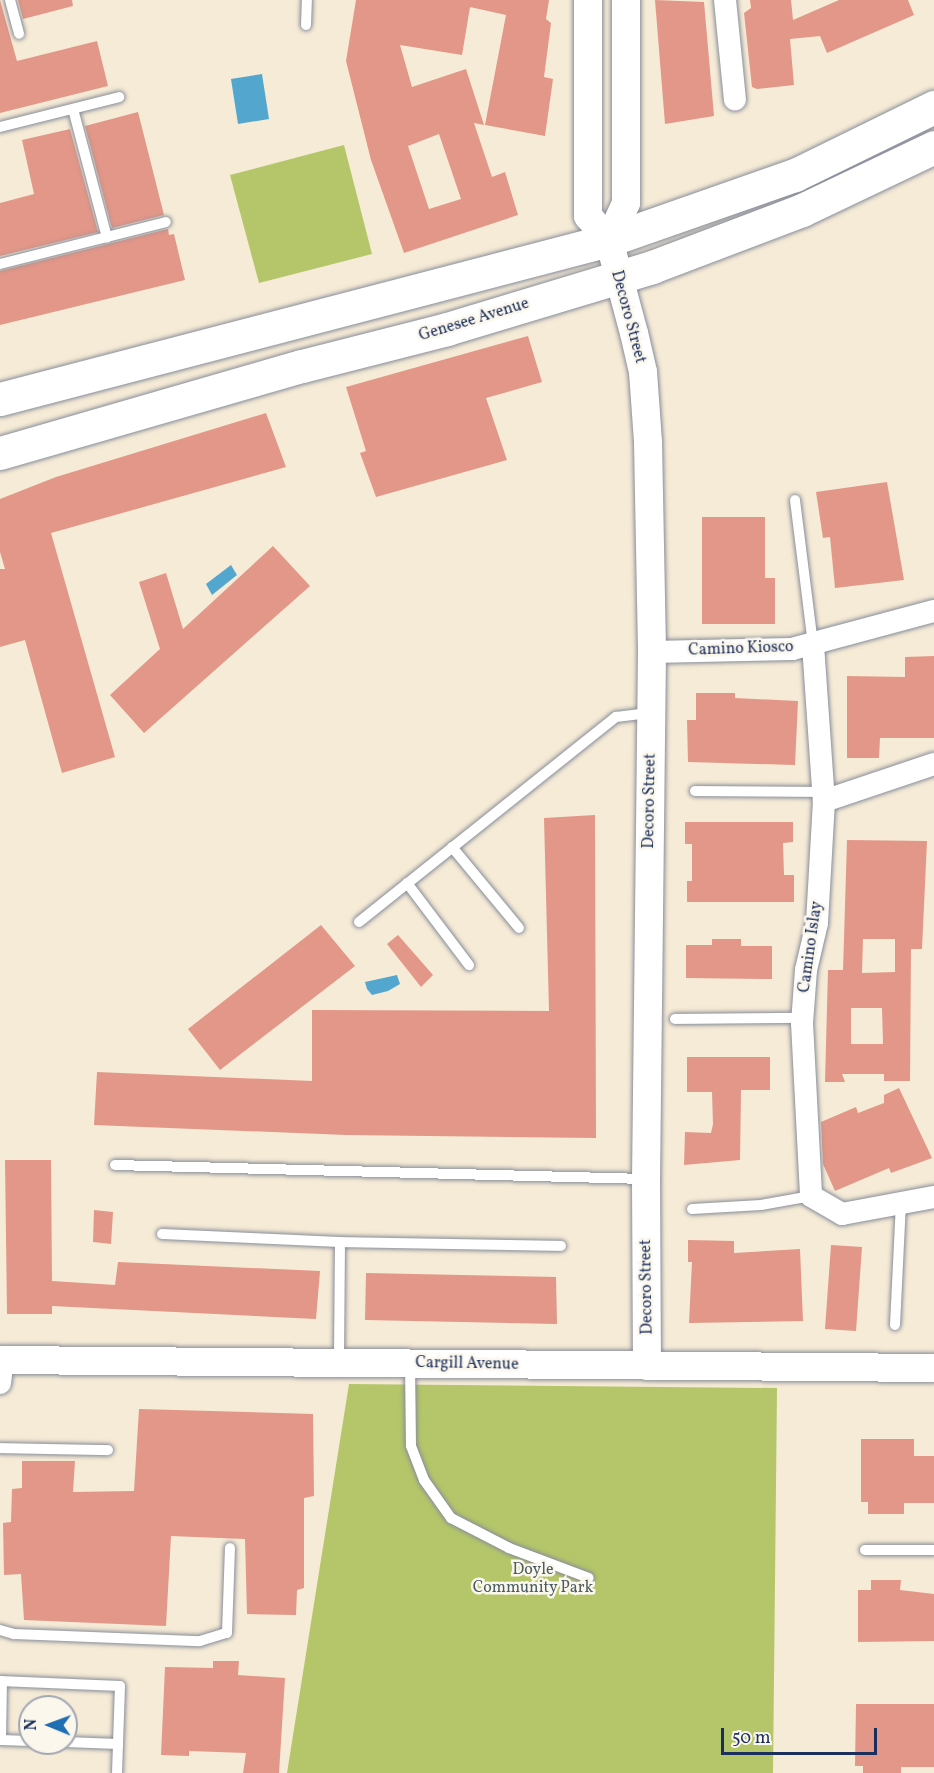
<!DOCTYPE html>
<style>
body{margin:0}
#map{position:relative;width:934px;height:1773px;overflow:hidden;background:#f6ebd6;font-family:Vollkorn,serif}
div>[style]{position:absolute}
.green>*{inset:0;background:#b4c669}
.water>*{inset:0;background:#53a7ce}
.building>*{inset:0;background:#e29788}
.roads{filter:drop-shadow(0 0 2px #888d9a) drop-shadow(0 0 2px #888d9a)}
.service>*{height:10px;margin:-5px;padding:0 5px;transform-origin:5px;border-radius:5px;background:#fff}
.minor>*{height:22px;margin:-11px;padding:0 11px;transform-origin:11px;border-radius:11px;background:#fff}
.tertiary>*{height:28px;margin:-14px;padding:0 14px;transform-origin:14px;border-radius:14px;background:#fff}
.primary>*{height:33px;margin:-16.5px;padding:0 16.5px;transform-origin:16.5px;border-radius:16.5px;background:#fff}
span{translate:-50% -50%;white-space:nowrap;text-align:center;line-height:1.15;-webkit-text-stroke:5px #fbf7ec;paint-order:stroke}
.street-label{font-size:16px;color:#1b2f5e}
.park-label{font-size:16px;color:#495c61}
.north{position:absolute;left:18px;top:1695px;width:60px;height:60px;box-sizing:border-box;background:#fbf7ec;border:2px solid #a1a7b3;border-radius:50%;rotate:271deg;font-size:16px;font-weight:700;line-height:24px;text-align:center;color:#1b2f5e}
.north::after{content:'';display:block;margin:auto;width:21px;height:27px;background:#1f6fb2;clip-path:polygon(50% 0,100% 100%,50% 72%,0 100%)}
.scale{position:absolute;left:721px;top:1728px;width:156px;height:27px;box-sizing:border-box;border:3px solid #1b2f5e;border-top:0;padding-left:8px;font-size:18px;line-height:21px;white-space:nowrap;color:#1b2f5e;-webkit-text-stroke:4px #fbf7ec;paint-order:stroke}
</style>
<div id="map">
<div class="green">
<div style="clip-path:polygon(344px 145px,372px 254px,259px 283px,230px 175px)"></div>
<div style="clip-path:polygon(349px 1384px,777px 1388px,773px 1773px,287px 1773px)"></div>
</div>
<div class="water">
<div style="clip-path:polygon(262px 74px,269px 119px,238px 124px,231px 79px)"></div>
<div style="clip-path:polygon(231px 565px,237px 575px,212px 595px,206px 584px)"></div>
<div style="clip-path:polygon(397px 975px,400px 984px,388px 991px,372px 995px,367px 989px,365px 982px)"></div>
</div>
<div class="building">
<div style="clip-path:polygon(0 0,17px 61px,97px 41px,108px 86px,0 113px)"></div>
<div style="clip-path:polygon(18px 0,72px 0,73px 6px,23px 19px)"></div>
<div style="clip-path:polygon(evenodd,356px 0,549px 0,546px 19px,551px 23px,544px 77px,553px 79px,545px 136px,485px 125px,506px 15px,470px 7px,471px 1px,462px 55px,400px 45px,412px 87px,466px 69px,484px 125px,474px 123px,492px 177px,505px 172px,518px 215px,404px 253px,371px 160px,346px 61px,356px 0,439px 134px,461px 199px,429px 209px,408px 146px,439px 134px)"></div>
<div style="clip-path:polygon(655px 0,704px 2px,714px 116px,665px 124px)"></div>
<div style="clip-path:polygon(750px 0,791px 0,793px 20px,839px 0,908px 0,914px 15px,827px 53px,820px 36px,790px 39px,794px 85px,757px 89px,752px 87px,744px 13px,751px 8px)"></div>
<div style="clip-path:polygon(138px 112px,164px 215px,112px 228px,85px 126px)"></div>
<div style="clip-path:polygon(70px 129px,98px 232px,0 256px,0 203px,34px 194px,22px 140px)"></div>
<div style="clip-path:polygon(168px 229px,169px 235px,174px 234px,185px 280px,0 325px,0 271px)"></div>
<div style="clip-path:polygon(528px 336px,542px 382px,486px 398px,507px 460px,376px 497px,360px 453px,366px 451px,346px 387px)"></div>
<div style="clip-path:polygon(266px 413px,286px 467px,51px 533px,115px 757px,62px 773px,25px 640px,0 647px,0 569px,5px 569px,0 552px,0 499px,56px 477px)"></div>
<div style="clip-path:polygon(887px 482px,904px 580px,835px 588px,830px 537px,823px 538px,816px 492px)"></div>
<div style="clip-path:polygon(702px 517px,765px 517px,765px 578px,775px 578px,775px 624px,702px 624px)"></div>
<div style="clip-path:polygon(273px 546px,310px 586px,144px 733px,110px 695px,160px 649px,139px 582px,166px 573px,183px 629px)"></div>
<div style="clip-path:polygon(934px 656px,934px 738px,880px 738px,879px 758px,847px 758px,847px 676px,905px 677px,905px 657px)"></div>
<div style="clip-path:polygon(696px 693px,735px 693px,735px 698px,798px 701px,795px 765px,688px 762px,687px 720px,696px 720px)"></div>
<div style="clip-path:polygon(595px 815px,596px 1138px,346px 1135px,94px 1125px,97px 1072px,312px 1081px,312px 1010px,549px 1011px,544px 818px)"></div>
<div style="clip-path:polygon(685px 822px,793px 822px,793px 842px,783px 843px,784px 875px,794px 875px,794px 902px,687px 902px,687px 881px,692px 881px,692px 844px,685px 844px)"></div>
<div style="clip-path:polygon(evenodd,847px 840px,927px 841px,922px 949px,911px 949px,910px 1081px,884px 1081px,884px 1074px,842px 1074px,845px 1082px,825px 1082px,828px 970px,843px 970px,847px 840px,863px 939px,895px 939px,895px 972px,862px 973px,863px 939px,847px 840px,851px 1008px,882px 1008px,883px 1044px,851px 1044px,851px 1008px)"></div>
<div style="clip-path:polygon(321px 925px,355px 966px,220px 1070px,188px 1029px)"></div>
<div style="clip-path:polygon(398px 935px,433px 975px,421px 987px,387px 944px)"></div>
<div style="clip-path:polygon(712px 939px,741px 939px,741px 946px,772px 946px,772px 979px,686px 978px,686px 945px,712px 945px)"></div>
<div style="clip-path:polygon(687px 1057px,770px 1057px,770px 1090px,741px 1090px,740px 1160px,684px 1165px,685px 1132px,711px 1133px,713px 1124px,712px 1092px,687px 1092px)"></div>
<div style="clip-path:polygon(899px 1088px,932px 1158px,891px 1173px,889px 1168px,835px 1191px,823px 1164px,821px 1122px,856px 1107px,858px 1113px,884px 1103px,884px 1095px)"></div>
<div style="clip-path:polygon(5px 1160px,51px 1160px,52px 1281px,115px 1285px,118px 1262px,320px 1271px,316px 1319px,52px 1306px,52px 1314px,7px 1314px)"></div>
<div style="clip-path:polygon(94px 1210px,113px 1212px,111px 1244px,93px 1242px)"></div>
<div style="clip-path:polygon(688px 1240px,734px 1241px,734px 1253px,800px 1249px,803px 1321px,689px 1323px,692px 1262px,688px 1262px)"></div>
<div style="clip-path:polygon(831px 1245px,862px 1247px,856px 1331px,825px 1329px)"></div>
<div style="clip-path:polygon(366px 1273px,556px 1277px,557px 1324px,365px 1320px)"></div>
<div style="clip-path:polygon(139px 1409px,313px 1414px,314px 1496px,304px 1498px,304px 1588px,297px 1590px,296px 1615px,247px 1614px,245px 1539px,171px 1536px,166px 1626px,24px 1620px,21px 1574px,4px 1575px,3px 1523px,11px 1522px,12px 1489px,22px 1488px,22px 1461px,75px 1461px,73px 1492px,134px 1491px)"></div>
<div style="clip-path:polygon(861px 1439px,914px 1439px,914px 1456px,934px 1456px,934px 1503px,904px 1503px,904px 1514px,868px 1514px,868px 1502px,861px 1502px)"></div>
<div style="clip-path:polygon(871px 1580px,901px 1580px,900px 1590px,934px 1594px,934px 1641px,858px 1642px,858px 1590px,871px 1590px)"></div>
<div style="clip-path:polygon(213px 1661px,239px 1661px,238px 1675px,285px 1678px,279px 1773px,243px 1773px,246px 1753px,189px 1751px,189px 1756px,161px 1755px,165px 1667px,213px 1668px)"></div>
<div style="clip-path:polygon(856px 1704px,934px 1704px,934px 1767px,901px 1767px,901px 1773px,863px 1773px,863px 1766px,855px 1766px)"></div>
</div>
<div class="roads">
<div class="service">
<div style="left:10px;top:0;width:35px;rotate:75deg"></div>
<div style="left:306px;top:25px;width:25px;rotate:-88deg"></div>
<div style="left:73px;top:109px;width:133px;rotate:75.2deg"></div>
<div style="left:0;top:127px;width:123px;rotate:-14.1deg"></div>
<div style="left:0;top:264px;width:171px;rotate:-14.2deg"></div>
<div style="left:795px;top:500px;width:146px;rotate:82.9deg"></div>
<div style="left:695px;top:791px;width:129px;rotate:0.4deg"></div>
<div style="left:452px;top:847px;width:105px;rotate:50.4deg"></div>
<div style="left:407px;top:883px;width:103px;rotate:52.9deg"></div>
<div style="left:359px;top:922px;width:329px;rotate:-38.6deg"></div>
<div style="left:616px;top:717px;width:35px;rotate:-7deg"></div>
<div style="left:675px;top:1019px;width:127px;rotate:-0.5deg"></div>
<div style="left:115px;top:1165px;width:530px;rotate:1.51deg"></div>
<div style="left:692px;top:1209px;width:69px;rotate:-3.3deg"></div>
<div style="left:761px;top:1205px;width:51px;rotate:-10.2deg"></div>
<div style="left:162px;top:1234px;width:178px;rotate:2.6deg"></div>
<div style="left:340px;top:1242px;width:121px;rotate:90.5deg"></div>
<div style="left:340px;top:1242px;width:221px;rotate:1deg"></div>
<div style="left:895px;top:1325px;width:122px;rotate:-87.2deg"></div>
<div style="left:410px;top:1364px;width:82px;rotate:89.3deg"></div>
<div style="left:411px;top:1446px;width:36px;rotate:69deg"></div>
<div style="left:424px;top:1480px;width:47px;rotate:54.6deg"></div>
<div style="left:451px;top:1518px;width:65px;rotate:27.3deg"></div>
<div style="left:509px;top:1548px;width:85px;rotate:20.6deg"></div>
<div style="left:0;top:1448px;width:108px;rotate:1.1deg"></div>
<div style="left:865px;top:1550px;width:69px"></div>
<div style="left:0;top:1630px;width:15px;rotate:16deg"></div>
<div style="left:14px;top:1634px;width:186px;rotate:2.2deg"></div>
<div style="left:200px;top:1641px;width:28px;rotate:-17deg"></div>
<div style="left:227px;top:1633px;width:85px;rotate:-88deg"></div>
<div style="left:0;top:1681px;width:120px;rotate:2.4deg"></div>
<div style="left:120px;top:1686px;width:58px;rotate:92deg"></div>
<div style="left:118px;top:1744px;width:52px;rotate:-177.8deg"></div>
<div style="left:2px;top:1681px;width:59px;rotate:91deg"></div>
<div style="left:1px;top:1740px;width:29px;rotate:2deg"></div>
<div style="left:117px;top:1773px;width:29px;rotate:-88deg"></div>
</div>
<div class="minor">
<div style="left:725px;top:0;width:100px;rotate:84.3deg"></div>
<div style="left:813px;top:645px;width:156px;rotate:86deg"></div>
<div style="left:824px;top:801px;width:122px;rotate:93.3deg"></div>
<div style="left:817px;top:923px;width:48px;rotate:103.2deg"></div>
<div style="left:806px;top:970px;width:53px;rotate:94.3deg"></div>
<div style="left:802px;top:1023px;width:173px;rotate:87deg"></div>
<div style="left:811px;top:1196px;width:36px;rotate:30deg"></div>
<div style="left:842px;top:1214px;width:94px;rotate:-10.5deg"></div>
<div style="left:652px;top:652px;width:140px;rotate:-1.2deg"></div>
<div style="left:792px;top:649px;width:147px;rotate:-15deg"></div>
<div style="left:824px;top:801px;width:116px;rotate:-18.6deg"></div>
<div style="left:0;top:1383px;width:23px;rotate:-83deg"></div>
</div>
<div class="tertiary">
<div style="left:588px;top:0;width:216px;rotate:90deg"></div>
<div style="left:588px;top:216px;width:32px;rotate:49deg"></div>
<div style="left:609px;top:240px;width:96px;rotate:75deg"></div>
<div style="left:634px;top:333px;width:40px;rotate:77deg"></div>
<div style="left:643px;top:372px;width:70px;rotate:85.9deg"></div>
<div style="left:648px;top:442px;width:210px;rotate:88.9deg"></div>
<div style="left:652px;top:652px;width:527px;rotate:90.65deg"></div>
<div style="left:646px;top:1179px;width:187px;rotate:89.7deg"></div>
<div style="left:609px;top:240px;width:41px;rotate:-65.3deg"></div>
<div style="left:626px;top:203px;width:203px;rotate:-90deg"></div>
<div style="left:0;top:1360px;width:934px;rotate:0.49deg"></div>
</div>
<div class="primary">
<div style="left:0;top:399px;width:629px;rotate:-14.63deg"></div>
<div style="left:609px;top:240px;width:197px;rotate:-19.3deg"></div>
<div style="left:795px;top:175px;width:155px;rotate:-26.1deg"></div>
<div style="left:0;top:453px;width:314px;rotate:-16.1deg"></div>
<div style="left:302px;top:366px;width:150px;rotate:-14.3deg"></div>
<div style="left:447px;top:329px;width:214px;rotate:-16.8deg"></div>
<div style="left:652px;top:267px;width:160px;rotate:-20.8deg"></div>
<div style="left:802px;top:210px;width:146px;rotate:-25.5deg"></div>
</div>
</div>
<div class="street-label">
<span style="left:628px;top:317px;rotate:75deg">Decoro Street</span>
<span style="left:474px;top:320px;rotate:-17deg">Genesee Avenue</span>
<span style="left:741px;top:649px;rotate:-2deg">Camino Kiosco</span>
<span style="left:650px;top:801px;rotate:-89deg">Decoro Street</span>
<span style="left:811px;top:947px;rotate:-82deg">Camino Islay</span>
<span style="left:647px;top:1287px;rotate:-91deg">Decoro Street</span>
<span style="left:467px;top:1364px;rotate:1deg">Cargill Avenue</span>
</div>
<div class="park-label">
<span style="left:533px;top:1579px">Doyle<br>Community Park</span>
</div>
<div class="north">N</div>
<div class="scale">50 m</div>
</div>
